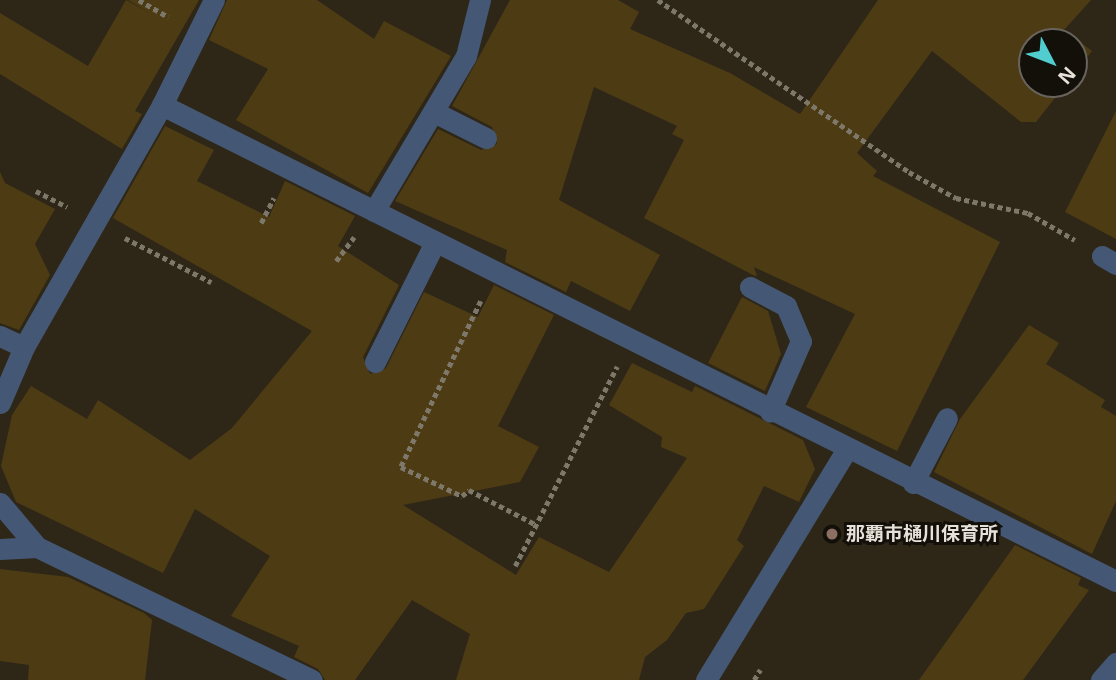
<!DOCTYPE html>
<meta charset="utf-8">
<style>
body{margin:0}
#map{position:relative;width:1116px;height:680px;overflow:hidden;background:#2e2718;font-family:"Noto Sans","Noto Sans JP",sans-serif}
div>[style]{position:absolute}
.building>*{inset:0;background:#4d3b14}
.path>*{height:4.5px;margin-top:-2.25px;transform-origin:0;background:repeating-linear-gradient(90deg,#7e786b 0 5px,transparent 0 8.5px)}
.minor>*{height:21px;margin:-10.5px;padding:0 10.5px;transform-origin:10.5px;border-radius:10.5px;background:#445875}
.dots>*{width:19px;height:19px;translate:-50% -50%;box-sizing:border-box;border:4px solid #13100a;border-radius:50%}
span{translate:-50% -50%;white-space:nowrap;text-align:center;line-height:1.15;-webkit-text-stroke:6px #13100a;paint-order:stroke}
.poi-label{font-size:19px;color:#e7e2d9;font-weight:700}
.left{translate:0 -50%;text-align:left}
.north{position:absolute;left:1018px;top:28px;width:70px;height:70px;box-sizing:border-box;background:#13100a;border:2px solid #68645d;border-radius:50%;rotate:132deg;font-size:19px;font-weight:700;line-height:28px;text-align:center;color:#e7e2d9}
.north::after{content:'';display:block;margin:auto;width:24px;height:32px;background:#52cdcf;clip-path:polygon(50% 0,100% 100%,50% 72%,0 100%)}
</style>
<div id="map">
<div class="building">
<div style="clip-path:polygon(126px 0,150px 13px,128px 0,199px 0,135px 111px,142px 114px,122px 149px,0 74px,0 13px,88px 66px)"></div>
<div style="clip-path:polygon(227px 0,317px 0,374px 39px,384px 21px,451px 56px,368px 193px,236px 120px,268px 69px,209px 40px)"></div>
<div style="clip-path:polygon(510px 0,618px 0,639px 12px,630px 29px,730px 73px,800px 114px,878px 0,1091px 0,1064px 30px,1092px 51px,1074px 74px,1074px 42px,1032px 42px,1032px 84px,1066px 84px,1036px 122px,1021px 122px,932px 51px,857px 153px,877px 171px,873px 176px,1000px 242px,897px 451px,806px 407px,855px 314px,754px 267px,757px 276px,753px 275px,644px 218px,684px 140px,672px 134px,677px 126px,594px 87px,559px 200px,660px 255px,630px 311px,571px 281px,566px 292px,505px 262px,507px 250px,395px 201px,438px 129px,481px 150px,497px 144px,492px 127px,452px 106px)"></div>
<div style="clip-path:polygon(1116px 111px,1116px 239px,1065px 212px)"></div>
<div style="clip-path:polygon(165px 126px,214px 150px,197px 181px,269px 217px,285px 181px,355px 216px,338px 246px,399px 285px,363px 357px,370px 374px,386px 368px,424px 292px,478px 317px,494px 285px,554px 315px,498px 426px,539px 447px,520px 482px,403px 505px,516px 575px,539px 537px,609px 572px,687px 458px,661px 447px,662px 437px,609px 405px,632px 363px,692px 392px,695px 386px,803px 440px,815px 469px,799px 502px,764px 486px,737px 540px,744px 546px,704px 609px,686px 613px,667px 640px,645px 657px,639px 680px,456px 680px,470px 634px,412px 600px,355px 680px,325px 680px,318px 669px,294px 657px,299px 646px,231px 616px,270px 556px,195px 509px,163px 573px,16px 502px,1px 466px,12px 415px,31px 386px,87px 419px,98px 400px,190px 460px,232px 428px,312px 331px,113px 218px)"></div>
<div style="clip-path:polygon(0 172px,5px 183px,55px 209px,35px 244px,50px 275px,19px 330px,0 323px)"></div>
<div style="clip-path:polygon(742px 297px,768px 311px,781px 354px,765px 391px,708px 363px)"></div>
<div style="clip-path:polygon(1029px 325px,1059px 343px,1046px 364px,1105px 400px,1101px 407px,1116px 416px,1116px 501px,1092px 554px,934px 472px,960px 419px)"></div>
<div style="clip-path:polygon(1015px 545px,1081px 578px,1078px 585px,1089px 590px,1023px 680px,919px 680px)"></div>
<div style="clip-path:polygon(0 569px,68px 577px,144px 613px,152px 620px,145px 680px,28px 680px,29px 665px,0 661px)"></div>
</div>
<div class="path">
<div style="left:139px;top:0;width:34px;rotate:30deg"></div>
<div style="left:658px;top:0;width:304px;rotate:34.4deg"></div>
<div style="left:909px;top:172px;width:54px;rotate:29deg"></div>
<div style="left:956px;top:198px;width:74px;rotate:11.8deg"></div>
<div style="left:1028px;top:213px;width:54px;rotate:29.9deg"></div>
<div style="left:36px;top:191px;width:35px;rotate:27deg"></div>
<div style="left:261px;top:223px;width:28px;rotate:-63deg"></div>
<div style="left:125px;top:238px;width:97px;rotate:27.1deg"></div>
<div style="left:336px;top:261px;width:30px;rotate:-53deg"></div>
<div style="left:481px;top:301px;width:184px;rotate:115.7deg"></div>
<div style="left:401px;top:467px;width:68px;rotate:25.4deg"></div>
<div style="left:462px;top:496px;width:9px;rotate:-41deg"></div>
<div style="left:469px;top:490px;width:74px;rotate:27.3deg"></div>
<div style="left:515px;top:566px;width:224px;rotate:-62.9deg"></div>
<div style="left:754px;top:680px;width:12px;rotate:-59deg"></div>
</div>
<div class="minor">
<div style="left:162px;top:105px;width:1066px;rotate:26.52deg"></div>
<div style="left:436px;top:113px;width:56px;rotate:26.6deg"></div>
<div style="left:374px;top:211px;width:180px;rotate:-59.3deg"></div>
<div style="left:466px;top:56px;width:58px;rotate:-76deg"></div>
<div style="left:1102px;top:256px;width:16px;rotate:30deg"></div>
<div style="left:750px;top:287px;width:41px;rotate:27.8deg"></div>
<div style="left:786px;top:306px;width:38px;rotate:67deg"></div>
<div style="left:801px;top:341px;width:77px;rotate:113.6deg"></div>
<div style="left:0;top:336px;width:26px;rotate:25deg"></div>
<div style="left:24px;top:347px;width:61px;rotate:113.2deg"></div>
<div style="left:24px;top:347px;width:279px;rotate:-60.3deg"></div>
<div style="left:162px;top:105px;width:117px;rotate:-63.7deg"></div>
<div style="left:375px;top:362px;width:134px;rotate:-63.4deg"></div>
<div style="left:913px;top:483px;width:73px;rotate:-62.4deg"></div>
<div style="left:0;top:503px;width:57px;rotate:49.9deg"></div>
<div style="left:37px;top:547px;width:305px;rotate:25.8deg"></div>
<div style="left:0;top:549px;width:37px;rotate:-3deg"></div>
<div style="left:706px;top:680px;width:268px;rotate:-58.6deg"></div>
<div style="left:1101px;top:680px;width:23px;rotate:-49deg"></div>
</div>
<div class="dots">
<div style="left:832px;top:534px;background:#8d6e63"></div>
</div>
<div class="poi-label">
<span class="left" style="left:846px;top:534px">那覇市樋川保育所</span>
</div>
<div class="north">N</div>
</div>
